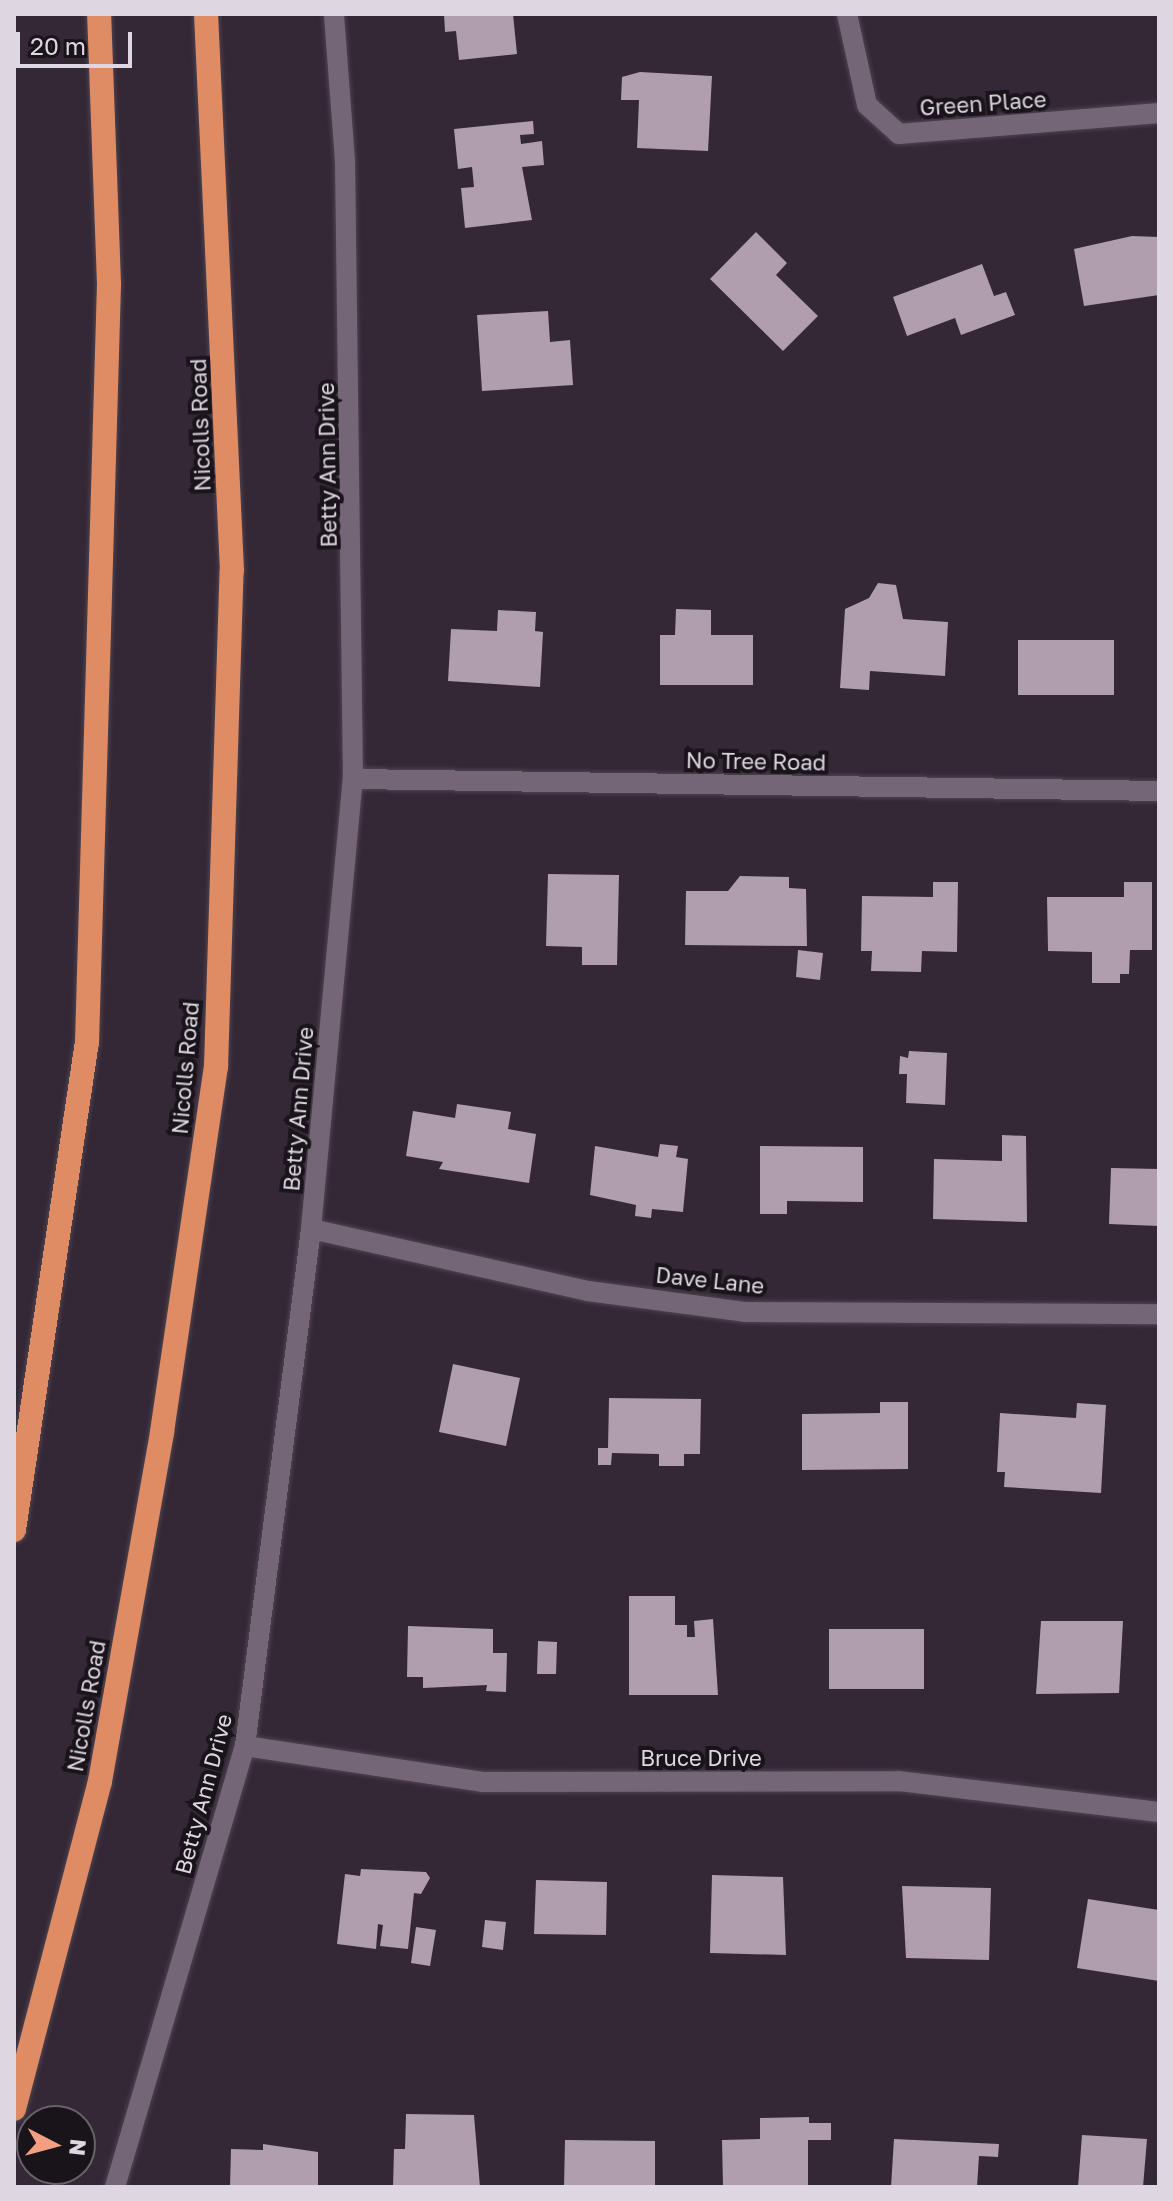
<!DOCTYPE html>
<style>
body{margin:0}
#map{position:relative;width:1173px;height:2201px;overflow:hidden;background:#342836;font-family:"Golos Text",sans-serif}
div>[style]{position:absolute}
.building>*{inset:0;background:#b09dad}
.roads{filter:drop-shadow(0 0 2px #4e4450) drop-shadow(0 0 2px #4e4450)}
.street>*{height:20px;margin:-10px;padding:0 10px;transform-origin:10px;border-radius:10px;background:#756677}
.secondary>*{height:20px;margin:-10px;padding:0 10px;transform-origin:10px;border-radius:10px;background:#756677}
.highway>*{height:24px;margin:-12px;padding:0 12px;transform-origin:12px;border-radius:12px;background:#df8c65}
span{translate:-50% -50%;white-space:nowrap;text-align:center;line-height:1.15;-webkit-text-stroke:8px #19131a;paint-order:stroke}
.street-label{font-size:22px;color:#ded6e0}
.frame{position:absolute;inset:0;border:16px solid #ded6e0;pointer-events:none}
.north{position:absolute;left:16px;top:2105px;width:80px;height:80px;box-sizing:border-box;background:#19131a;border:2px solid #686169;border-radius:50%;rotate:96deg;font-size:22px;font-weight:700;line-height:32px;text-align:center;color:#ded6e0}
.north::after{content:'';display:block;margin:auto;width:28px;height:36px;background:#f39f82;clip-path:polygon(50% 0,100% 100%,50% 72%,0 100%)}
.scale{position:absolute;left:16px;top:32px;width:116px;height:36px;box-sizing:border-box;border:4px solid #ded6e0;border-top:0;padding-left:10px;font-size:24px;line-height:28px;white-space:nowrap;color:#ded6e0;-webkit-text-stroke:6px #19131a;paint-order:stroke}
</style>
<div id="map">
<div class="building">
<div style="clip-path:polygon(444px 14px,513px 14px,517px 54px,459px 60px,456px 31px,445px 32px)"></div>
<div style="clip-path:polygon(640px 72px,712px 76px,708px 151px,637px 148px,639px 100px,621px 100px,622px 77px)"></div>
<div style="clip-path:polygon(533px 121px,534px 134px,520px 135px,521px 144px,542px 141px,544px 165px,522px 167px,532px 220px,465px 228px,461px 188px,474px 187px,472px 167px,458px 169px,454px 129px)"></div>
<div style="clip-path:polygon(756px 232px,787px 263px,776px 275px,818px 316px,783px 351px,710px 279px)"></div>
<div style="clip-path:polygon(1132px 236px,1159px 237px,1159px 295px,1084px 306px,1074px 249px)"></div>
<div style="clip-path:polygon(982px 264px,994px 296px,1006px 292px,1015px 315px,961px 335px,955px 318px,907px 336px,893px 297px)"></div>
<div style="clip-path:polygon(548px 311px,550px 342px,570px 340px,573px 385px,482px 391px,477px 315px)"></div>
<div style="clip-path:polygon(878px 583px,896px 585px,903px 619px,948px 622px,945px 676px,870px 671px,869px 690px,840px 688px,845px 609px,869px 598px)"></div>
<div style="clip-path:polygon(676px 609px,711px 610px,711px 635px,753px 635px,753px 685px,660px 685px,660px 635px,675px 635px)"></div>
<div style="clip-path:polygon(498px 610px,536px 612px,535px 631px,543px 632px,540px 687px,448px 681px,451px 629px,497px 631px)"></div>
<div style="clip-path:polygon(1018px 640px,1114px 640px,1114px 695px,1018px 695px)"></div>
<div style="clip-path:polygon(548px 874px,619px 875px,617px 965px,582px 965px,582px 947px,546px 946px)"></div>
<div style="clip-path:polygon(740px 876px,789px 877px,789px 888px,806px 889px,807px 946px,685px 945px,686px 891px,728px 891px)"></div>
<div style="clip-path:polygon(933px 882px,958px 882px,957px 952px,922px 951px,921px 972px,871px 971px,872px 951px,861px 951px,862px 896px,933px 897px)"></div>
<div style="clip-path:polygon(1124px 882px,1152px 882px,1152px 950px,1130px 950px,1129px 974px,1120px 974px,1120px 983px,1092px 983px,1092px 952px,1048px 951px,1047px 897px,1124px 897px)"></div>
<div style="clip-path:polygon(798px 950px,823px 953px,820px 980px,796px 977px)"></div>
<div style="clip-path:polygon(909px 1051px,947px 1053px,945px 1105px,906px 1103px,907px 1074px,899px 1074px,900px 1056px,908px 1058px)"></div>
<div style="clip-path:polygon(457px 1104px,511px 1112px,508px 1129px,536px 1134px,529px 1183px,439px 1169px,443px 1162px,406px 1156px,413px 1111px,455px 1118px)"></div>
<div style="clip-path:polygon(1002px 1135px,1026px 1136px,1027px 1222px,933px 1219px,934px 1159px,1002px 1161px)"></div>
<div style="clip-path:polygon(660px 1144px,678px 1146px,676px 1157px,688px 1159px,683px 1212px,652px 1209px,651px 1218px,635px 1216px,636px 1205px,590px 1195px,595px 1146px,658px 1157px)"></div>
<div style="clip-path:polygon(760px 1146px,863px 1147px,863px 1202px,787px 1201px,787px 1214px,760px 1214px)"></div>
<div style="clip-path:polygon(1111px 1168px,1159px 1169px,1159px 1226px,1109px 1224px)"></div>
<div style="clip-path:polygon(453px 1364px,520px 1378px,506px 1446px,439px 1432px)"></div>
<div style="clip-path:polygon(609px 1398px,701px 1399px,700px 1454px,684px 1454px,684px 1466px,659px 1466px,659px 1454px,612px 1453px,611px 1465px,598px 1465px,598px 1448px,608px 1448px)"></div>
<div style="clip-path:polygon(880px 1402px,908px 1402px,908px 1469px,802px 1470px,802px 1414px,880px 1413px)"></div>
<div style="clip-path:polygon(1077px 1403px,1106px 1405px,1101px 1493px,1004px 1487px,1005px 1472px,997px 1472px,1000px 1413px,1076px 1418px)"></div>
<div style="clip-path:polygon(629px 1596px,675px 1596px,675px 1625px,687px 1625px,687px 1637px,695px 1637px,694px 1621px,713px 1619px,718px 1695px,629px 1695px)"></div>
<div style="clip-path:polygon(1041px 1621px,1123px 1621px,1119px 1693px,1036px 1694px)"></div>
<div style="clip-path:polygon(408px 1626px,493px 1629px,493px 1653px,507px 1653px,506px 1692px,486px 1691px,487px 1685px,423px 1688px,423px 1677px,407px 1677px)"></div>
<div style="clip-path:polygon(829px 1629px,924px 1629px,924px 1689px,829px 1689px)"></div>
<div style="clip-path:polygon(538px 1641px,557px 1642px,556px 1674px,537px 1674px)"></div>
<div style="clip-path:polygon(361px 1869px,426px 1872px,430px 1878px,421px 1894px,414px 1893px,408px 1949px,380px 1946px,383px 1925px,378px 1924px,376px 1949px,337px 1944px,345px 1874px,360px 1876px)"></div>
<div style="clip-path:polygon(712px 1875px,783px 1877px,786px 1955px,710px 1953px)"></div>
<div style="clip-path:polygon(536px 1880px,607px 1882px,606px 1935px,534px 1934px)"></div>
<div style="clip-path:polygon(902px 1886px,991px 1888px,989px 1960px,906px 1958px)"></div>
<div style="clip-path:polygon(1088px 1899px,1159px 1910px,1159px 1981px,1077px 1968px)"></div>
<div style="clip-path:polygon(485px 1920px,506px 1922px,503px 1950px,482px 1947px)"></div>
<div style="clip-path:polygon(416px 1927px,436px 1930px,430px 1966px,411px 1963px)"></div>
<div style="clip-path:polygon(406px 2114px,474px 2115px,480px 2187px,393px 2187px,394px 2149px,405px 2149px)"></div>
<div style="clip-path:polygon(809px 2117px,809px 2123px,831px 2123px,831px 2140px,808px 2140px,808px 2187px,723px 2187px,722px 2140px,760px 2139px,760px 2118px)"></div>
<div style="clip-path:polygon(1082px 2135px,1147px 2139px,1143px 2187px,1078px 2187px)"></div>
<div style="clip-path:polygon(894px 2139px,999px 2144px,998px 2157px,979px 2156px,977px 2187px,891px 2187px)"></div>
<div style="clip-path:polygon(565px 2140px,655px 2141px,655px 2187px,564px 2187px)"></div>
<div style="clip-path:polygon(263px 2144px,318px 2152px,318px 2187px,230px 2187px,231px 2149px,263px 2150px)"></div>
</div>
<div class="roads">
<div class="street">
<div style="left:847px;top:14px;width:93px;rotate:77.6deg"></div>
<div style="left:867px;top:105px;width:43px;rotate:42.2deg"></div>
<div style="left:899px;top:134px;width:261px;rotate:-4.6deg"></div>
<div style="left:353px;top:779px;width:806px;rotate:0.85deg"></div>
<div style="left:311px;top:1229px;width:284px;rotate:12.6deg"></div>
<div style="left:588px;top:1291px;width:158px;rotate:7.6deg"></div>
<div style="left:745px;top:1312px;width:414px;rotate:0.3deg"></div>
<div style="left:245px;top:1746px;width:240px;rotate:8.6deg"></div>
<div style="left:482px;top:1782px;width:417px;rotate:-0.1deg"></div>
<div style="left:899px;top:1781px;width:262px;rotate:6.8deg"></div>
</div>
<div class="secondary">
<div style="left:115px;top:2187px;width:460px;rotate:-73.6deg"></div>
<div style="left:245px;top:1746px;width:521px;rotate:-82.72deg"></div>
<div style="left:311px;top:1229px;width:452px;rotate:-84.7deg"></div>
<div style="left:353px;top:779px;width:618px;rotate:-90.74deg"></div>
<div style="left:345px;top:161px;width:147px;rotate:-94.3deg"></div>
</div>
<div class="highway">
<div style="left:14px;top:1530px;width:492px;rotate:-81.5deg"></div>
<div style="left:87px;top:1043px;width:759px;rotate:-88.34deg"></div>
<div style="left:109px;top:284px;width:270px;rotate:-92.1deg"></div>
<div style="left:14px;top:2109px;width:339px;rotate:-75.3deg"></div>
<div style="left:100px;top:1781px;width:354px;rotate:-79.9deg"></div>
<div style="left:162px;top:1432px;width:369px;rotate:-81.6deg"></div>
<div style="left:216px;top:1067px;width:496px;rotate:-88.2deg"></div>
<div style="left:232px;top:571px;width:558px;rotate:-92.67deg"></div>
</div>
</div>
<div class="street-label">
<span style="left:983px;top:103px;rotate:-4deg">Green Place</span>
<span style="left:200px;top:425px;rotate:-92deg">Nicolls Road</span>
<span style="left:327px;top:465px;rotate:-91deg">Betty Ann Drive</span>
<span style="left:756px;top:761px;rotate:1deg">No Tree Road</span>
<span style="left:185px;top:1068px;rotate:-85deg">Nicolls Road</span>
<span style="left:298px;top:1109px;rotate:-85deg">Betty Ann Drive</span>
<span style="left:710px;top:1280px;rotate:6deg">Dave Lane</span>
<span style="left:86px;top:1706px;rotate:-80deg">Nicolls Road</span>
<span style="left:701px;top:1758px">Bruce Drive</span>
<span style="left:203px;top:1794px;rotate:-75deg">Betty Ann Drive</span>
</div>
<div class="frame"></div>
<div class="north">N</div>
<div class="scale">20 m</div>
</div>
